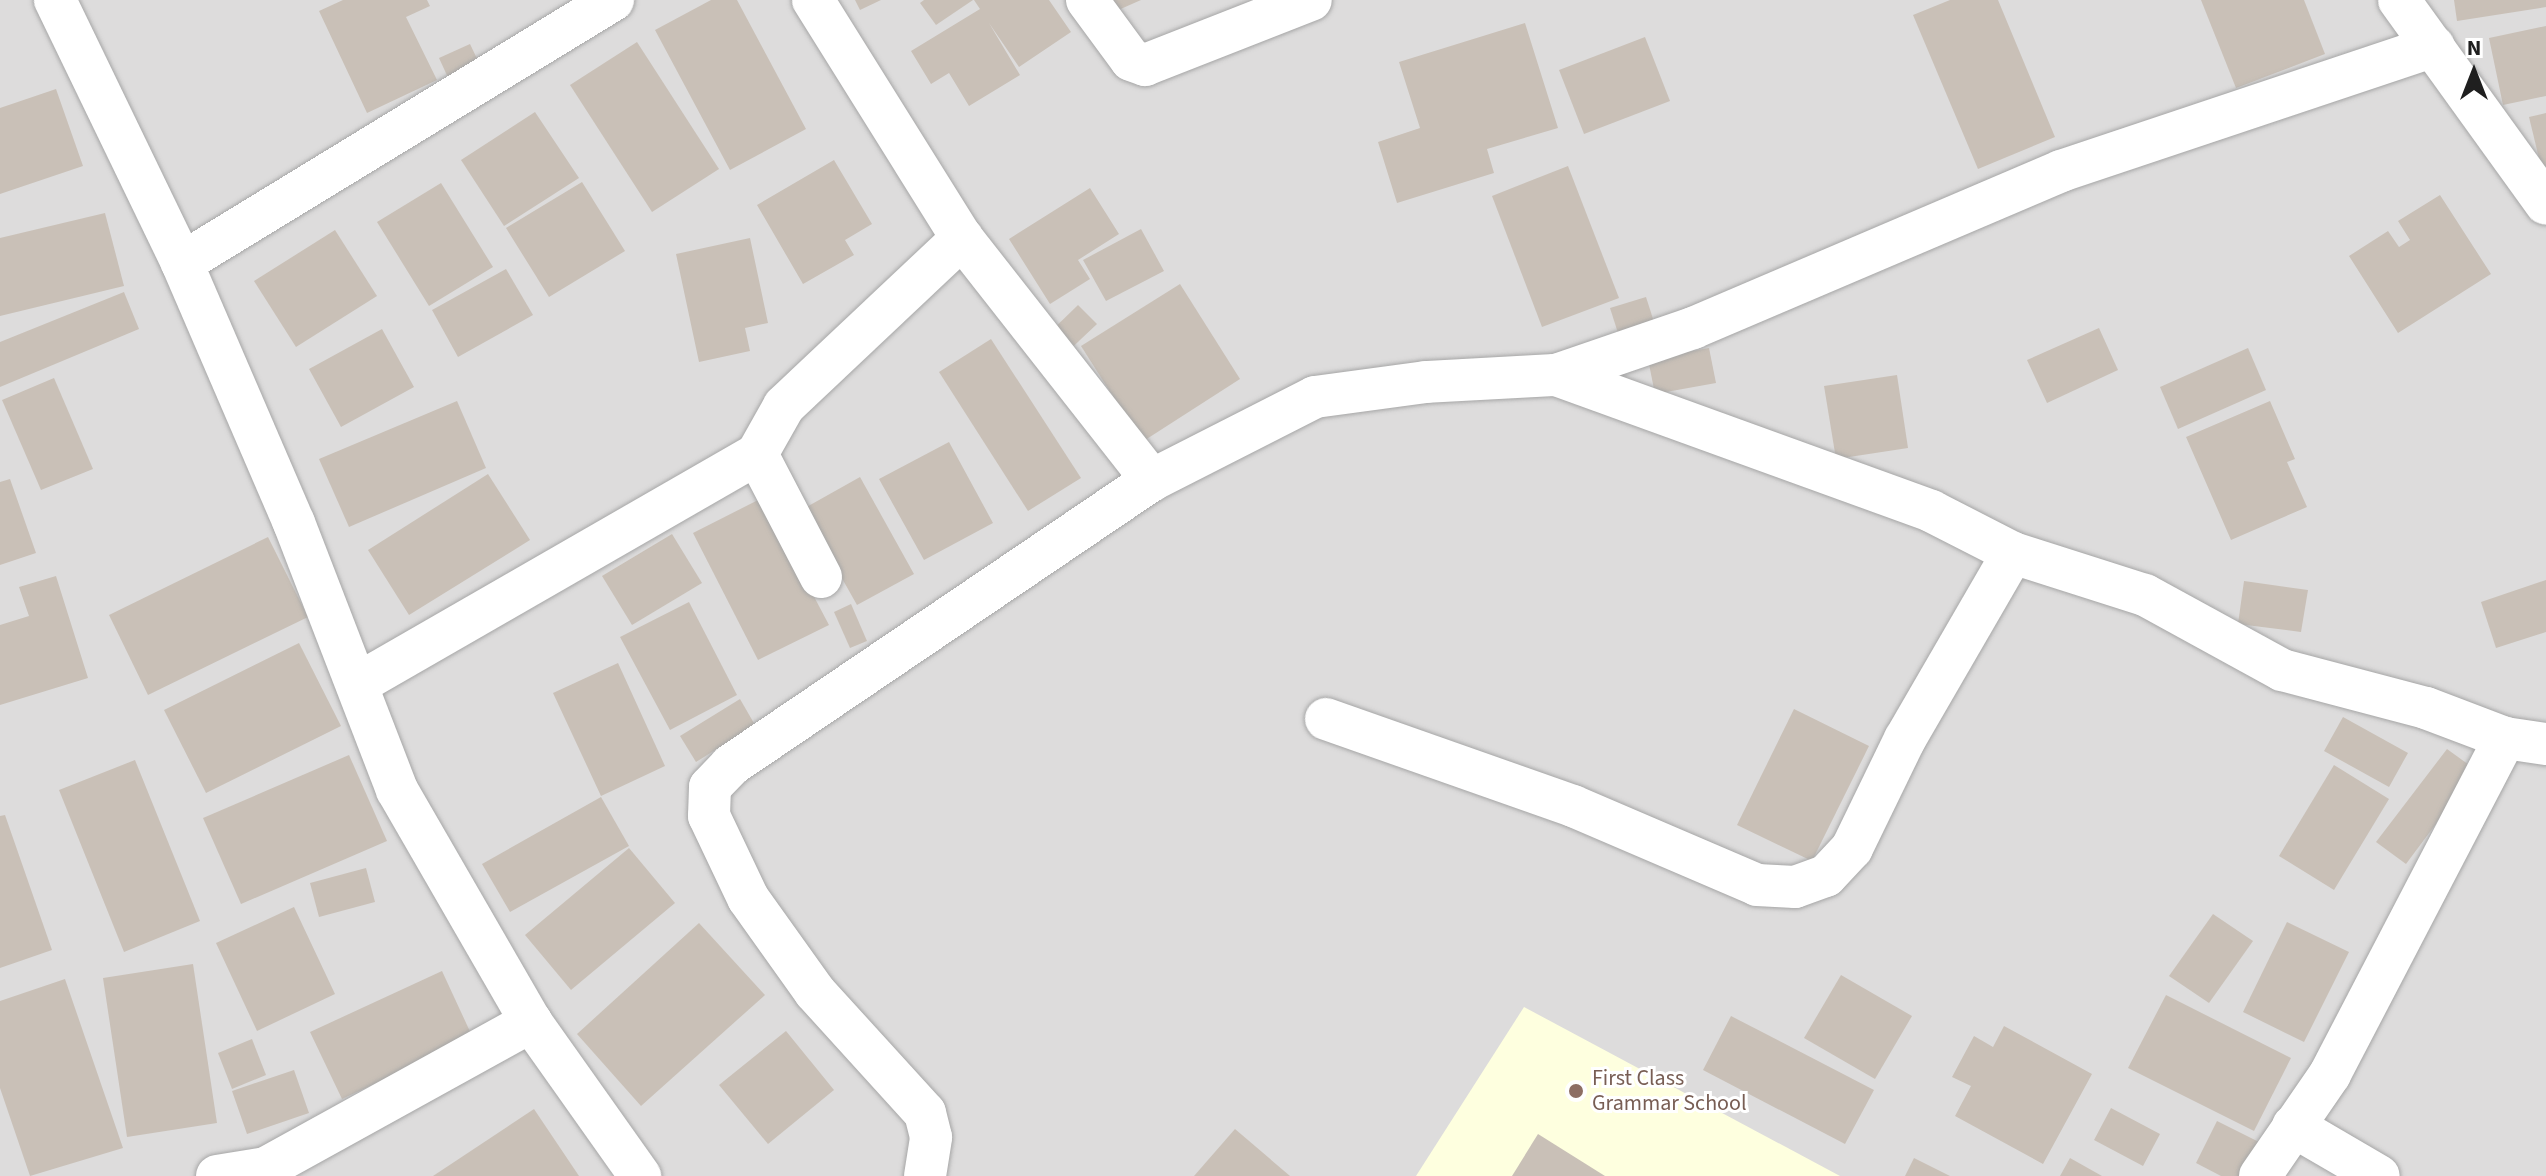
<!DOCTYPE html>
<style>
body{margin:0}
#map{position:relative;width:2546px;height:1176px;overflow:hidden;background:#f0ede4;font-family:"Source Sans 3",sans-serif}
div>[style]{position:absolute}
.residential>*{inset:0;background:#dddcdc}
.education>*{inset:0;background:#feffdf}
.building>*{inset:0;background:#c9c0b7}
.roads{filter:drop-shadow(0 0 2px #a6a6a6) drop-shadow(0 0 2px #a6a6a6)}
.street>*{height:42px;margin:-21px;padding:0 21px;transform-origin:21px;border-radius:21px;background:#fff}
.dots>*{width:22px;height:22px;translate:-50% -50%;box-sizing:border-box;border:4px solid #fff;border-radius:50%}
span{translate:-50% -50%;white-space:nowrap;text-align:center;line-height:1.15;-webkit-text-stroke:6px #fff;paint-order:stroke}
.education-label{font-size:22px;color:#785e54}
.left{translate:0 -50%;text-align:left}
.north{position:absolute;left:2434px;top:32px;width:80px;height:80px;-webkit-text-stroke:6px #fff;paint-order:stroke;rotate:0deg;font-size:22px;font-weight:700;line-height:32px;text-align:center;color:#1f1f1f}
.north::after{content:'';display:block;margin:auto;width:28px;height:36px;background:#1f1f1f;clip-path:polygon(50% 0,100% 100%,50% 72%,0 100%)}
</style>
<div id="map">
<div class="residential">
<div style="clip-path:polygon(0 0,2546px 0,2546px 1176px,0 1176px)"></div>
</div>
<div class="education">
<div style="clip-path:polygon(1524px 1007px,1840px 1176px,1416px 1176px)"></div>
</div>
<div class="building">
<div style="clip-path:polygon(343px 0,427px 0,430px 6px,406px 17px,437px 80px,367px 113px,319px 11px)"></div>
<div style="clip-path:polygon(711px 0,737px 0,806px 129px,730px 170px,655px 30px)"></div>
<div style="clip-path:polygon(855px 0,881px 0,860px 10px)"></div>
<div style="clip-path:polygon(924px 0,973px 0,936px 25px,920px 3px)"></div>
<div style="clip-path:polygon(974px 0,1049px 0,1071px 32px,1019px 67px,989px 23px,1020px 75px,969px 106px,949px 73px,931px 84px,911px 51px,980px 9px)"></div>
<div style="clip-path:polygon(1100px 0,1141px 0,1107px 15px)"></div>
<div style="clip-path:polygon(1950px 0,1998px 0,2055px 137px,1978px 169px,1913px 15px)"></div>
<div style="clip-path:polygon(2201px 0,2304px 0,2325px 54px,2236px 88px)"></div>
<div style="clip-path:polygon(2454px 0,2546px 0,2546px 7px,2457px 21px)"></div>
<div style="clip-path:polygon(1525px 23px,1558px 128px,1487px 149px,1494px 173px,1397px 203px,1378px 142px,1420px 128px,1399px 62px)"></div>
<div style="clip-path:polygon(2546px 26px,2546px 96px,2503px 105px,2489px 38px)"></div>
<div style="clip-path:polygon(1645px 37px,1670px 101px,1584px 134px,1559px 70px)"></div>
<div style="clip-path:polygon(637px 42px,719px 169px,652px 212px,570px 85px)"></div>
<div style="clip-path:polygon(470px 44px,482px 69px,451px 84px,439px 58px)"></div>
<div style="clip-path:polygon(56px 89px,83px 166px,0 194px,0 108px)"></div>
<div style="clip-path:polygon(535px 112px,579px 178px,504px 226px,461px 160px)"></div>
<div style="clip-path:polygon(2546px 113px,2546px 183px,2545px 183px,2529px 117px)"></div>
<div style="clip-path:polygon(834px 160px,872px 224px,845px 240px,854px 255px,803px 284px,757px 205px)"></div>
<div style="clip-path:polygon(1568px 166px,1619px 298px,1542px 327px,1492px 196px)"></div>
<div style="clip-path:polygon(582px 182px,625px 251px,549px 297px,506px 228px)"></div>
<div style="clip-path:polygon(441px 183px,493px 267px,429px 306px,377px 222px)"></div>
<div style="clip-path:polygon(1090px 188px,1119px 234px,1078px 260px,1090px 279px,1050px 304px,1009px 239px)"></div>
<div style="clip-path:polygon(2440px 195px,2491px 274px,2398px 333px,2349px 256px,2388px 231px,2399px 247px,2410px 240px,2398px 221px)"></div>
<div style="clip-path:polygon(105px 213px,124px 286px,0 316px,0 238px)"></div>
<div style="clip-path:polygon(1141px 229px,1164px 271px,1106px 301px,1083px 260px)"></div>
<div style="clip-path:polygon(335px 230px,377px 296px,296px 347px,254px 281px)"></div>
<div style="clip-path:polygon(750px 238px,768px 323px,745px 328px,750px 351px,699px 362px,676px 254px)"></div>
<div style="clip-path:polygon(506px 269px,533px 315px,458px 357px,432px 310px)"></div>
<div style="clip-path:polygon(1180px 284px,1240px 379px,1142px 442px,1081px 346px)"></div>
<div style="clip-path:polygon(124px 292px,139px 329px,0 387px,0 342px)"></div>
<div style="clip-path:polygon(1646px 297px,1654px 322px,1618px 333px,1610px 308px)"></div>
<div style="clip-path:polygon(1078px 305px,1097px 324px,1062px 357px,1044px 338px)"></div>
<div style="clip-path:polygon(2099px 328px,2118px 370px,2047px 403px,2027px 360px)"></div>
<div style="clip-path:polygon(382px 329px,414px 387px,341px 427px,309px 369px)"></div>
<div style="clip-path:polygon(991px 339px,1081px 478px,1028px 511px,939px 372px)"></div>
<div style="clip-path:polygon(1709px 348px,1716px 383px,1655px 394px,1648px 359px)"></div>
<div style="clip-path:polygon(2248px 348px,2266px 390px,2178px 429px,2160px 387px)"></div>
<div style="clip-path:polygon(1897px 375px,1908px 448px,1836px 459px,1824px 386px)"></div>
<div style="clip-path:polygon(54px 378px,93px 469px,41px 490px,2px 400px)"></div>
<div style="clip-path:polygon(457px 401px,486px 468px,349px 527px,319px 459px)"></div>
<div style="clip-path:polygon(2270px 401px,2295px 459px,2287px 462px,2307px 507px,2231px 540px,2186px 437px)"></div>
<div style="clip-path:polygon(949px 442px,993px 523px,924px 560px,879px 479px)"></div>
<div style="clip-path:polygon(488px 474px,530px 540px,409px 615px,368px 550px)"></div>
<div style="clip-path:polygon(860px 477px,914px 574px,857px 605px,803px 509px)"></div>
<div style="clip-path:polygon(10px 479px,36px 553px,0 565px,0 482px)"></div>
<div style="clip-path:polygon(762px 498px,829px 625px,758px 660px,693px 533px)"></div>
<div style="clip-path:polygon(672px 534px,702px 583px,632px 625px,602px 576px)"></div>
<div style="clip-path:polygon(268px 537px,308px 617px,148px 695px,109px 615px)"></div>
<div style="clip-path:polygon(56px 576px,88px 678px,0 705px,0 625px,29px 616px,19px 587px)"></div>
<div style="clip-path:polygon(2546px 580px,2546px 632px,2496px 648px,2481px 602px)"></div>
<div style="clip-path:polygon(2244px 581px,2308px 590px,2301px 632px,2238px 624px)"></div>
<div style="clip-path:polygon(689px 602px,737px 695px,670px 730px,620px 637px)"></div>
<div style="clip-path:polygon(851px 604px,867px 641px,850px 648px,834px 612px)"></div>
<div style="clip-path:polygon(299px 643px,341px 726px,206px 793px,164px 710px)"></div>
<div style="clip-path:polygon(618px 663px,665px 766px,601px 796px,553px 693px)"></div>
<div style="clip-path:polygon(740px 699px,755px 725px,696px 762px,680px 736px)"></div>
<div style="clip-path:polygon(1794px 709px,1869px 746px,1812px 861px,1737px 825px)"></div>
<div style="clip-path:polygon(2343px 717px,2408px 753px,2389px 787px,2324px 751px)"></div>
<div style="clip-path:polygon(2447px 749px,2476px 770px,2406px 864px,2376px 842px)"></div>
<div style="clip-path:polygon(349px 755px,387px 841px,241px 904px,203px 818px)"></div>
<div style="clip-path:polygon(135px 760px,200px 921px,124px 952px,59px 790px)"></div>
<div style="clip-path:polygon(2334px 765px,2389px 799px,2334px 890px,2279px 856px)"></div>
<div style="clip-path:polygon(601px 797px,629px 846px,510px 912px,482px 864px)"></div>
<div style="clip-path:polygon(5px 815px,52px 950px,0 968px,0 816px)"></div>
<div style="clip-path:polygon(629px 848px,675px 903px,571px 990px,525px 935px)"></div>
<div style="clip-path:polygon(366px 868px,375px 902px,319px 917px,310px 883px)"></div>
<div style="clip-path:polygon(294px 907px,335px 994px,257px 1031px,216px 943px)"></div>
<div style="clip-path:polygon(2213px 914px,2253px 941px,2209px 1003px,2169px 976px)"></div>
<div style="clip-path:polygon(2287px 922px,2349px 952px,2304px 1042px,2243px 1012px)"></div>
<div style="clip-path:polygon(699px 923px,765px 995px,641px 1106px,577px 1034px)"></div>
<div style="clip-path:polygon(193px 964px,217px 1123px,127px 1137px,103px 978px)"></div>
<div style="clip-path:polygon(442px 971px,473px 1038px,342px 1099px,310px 1032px)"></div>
<div style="clip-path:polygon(1841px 975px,1912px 1016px,1875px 1079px,1804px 1038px)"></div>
<div style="clip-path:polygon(65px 979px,123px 1148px,30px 1176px,0 1088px,0 1001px)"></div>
<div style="clip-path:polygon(2166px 995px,2291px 1058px,2254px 1131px,2128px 1068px)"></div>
<div style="clip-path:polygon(1731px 1016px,1874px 1090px,1845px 1144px,1703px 1070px)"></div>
<div style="clip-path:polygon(2004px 1026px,2092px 1074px,2043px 1164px,1955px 1116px,1971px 1086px,1952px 1077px,1974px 1036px,1993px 1047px)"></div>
<div style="clip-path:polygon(786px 1031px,834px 1090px,768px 1144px,719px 1085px)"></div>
<div style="clip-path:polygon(252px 1039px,266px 1075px,232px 1089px,218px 1053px)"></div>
<div style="clip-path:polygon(294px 1070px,309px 1113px,247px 1134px,232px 1091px)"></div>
<div style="clip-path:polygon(2111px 1108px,2160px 1134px,2143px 1166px,2094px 1140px)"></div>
<div style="clip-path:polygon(534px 1109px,579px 1176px,433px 1176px)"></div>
<div style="clip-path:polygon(2217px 1121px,2261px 1143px,2245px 1176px,2221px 1176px,2196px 1163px)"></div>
<div style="clip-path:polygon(1235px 1129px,1290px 1176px,1194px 1176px)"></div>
<div style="clip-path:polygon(1538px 1134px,1605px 1176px,1512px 1176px)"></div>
<div style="clip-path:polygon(1914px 1158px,1950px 1176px,1905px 1176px)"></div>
<div style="clip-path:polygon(2070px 1158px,2102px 1176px,2060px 1176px)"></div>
</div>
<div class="roads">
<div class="street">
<div style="left:55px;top:0;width:292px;rotate:64.2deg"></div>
<div style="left:182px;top:263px;width:283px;rotate:66.7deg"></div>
<div style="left:294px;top:523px;width:286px;rotate:68.9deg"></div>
<div style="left:397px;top:790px;width:268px;rotate:60deg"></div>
<div style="left:531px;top:1022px;width:189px;rotate:54.7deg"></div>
<div style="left:813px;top:0;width:281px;rotate:58deg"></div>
<div style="left:962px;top:238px;width:308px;rotate:51.9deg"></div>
<div style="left:1087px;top:0;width:74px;rotate:53.7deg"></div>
<div style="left:1131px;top:60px;width:15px;rotate:20deg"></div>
<div style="left:1145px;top:65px;width:178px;rotate:-21.4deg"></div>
<div style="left:2399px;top:0;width:251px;rotate:54.2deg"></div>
<div style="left:182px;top:263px;width:505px;rotate:-31.39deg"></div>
<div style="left:1556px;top:375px;width:145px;rotate:-18.9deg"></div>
<div style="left:1693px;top:328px;width:400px;rotate:-23.1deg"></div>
<div style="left:2061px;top:171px;width:393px;rotate:-18.5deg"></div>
<div style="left:821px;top:577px;width:139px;rotate:-117.5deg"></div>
<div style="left:757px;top:454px;width:55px;rotate:-60.6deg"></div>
<div style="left:784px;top:406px;width:245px;rotate:-43.3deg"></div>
<div style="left:359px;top:683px;width:459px;rotate:-29.9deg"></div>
<div style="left:1326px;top:719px;width:262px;rotate:19.4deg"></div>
<div style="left:1573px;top:806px;width:200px;rotate:23.2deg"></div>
<div style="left:1757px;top:885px;width:38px;rotate:3deg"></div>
<div style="left:1795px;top:887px;width:33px;rotate:-20deg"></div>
<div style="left:1826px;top:876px;width:38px;rotate:-47deg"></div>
<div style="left:1852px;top:848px;width:121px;rotate:-64.1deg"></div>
<div style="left:1905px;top:739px;width:215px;rotate:-59.9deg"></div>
<div style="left:2293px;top:1126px;width:99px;rotate:30.2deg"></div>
<div style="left:217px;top:1176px;width:50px;rotate:-9.3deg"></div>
<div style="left:266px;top:1168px;width:303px;rotate:-28.9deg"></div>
<div style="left:925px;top:1176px;width:39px;rotate:-81deg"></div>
<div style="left:931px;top:1137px;width:25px;rotate:-104deg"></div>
<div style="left:925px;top:1113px;width:164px;rotate:-132.3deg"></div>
<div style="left:815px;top:992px;width:115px;rotate:-125.5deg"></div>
<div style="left:748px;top:898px;width:91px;rotate:-115.4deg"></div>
<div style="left:709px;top:816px;width:29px;rotate:-88deg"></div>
<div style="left:710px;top:787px;width:30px;rotate:-46deg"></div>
<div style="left:731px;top:765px;width:508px;rotate:-34.1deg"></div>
<div style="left:1152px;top:480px;width:183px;rotate:-27deg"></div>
<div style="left:1315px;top:397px;width:112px;rotate:-7.7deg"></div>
<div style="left:1426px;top:382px;width:130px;rotate:-3.1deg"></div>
<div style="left:1556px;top:375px;width:399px;rotate:19.9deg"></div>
<div style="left:1931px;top:511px;width:92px;rotate:27.1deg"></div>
<div style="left:2013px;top:553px;width:139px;rotate:17.7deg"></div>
<div style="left:2145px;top:595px;width:156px;rotate:28.7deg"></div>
<div style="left:2282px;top:670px;width:149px;rotate:14.8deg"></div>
<div style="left:2426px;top:708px;width:85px;rotate:20.8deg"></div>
<div style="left:2505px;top:738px;width:41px;rotate:8.3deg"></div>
<div style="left:2260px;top:1176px;width:124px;rotate:-55.5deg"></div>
<div style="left:2330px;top:1074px;width:379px;rotate:-62.5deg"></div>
</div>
</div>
<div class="dots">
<div style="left:1576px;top:1091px;background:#8d6e63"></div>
</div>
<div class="education-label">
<span class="left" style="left:1592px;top:1091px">First Class<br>Grammar School</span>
</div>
<div class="north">N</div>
</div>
